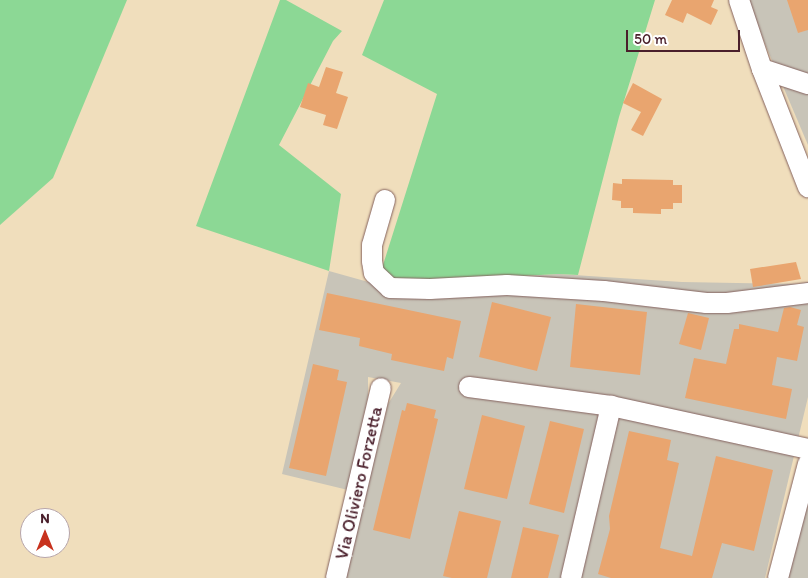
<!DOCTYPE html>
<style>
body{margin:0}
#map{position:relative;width:808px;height:578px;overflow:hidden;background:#f0debc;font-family:Itim,sans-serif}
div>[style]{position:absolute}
.industrial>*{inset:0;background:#c8c4b8}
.green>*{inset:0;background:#8cd895}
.building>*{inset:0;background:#e9a56f}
.roads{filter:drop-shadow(0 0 1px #84625e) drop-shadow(0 0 1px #84625e)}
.minor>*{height:20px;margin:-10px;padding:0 10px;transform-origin:10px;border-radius:10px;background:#fff}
span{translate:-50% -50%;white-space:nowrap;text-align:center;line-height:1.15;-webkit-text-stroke:5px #fff;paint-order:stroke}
.street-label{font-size:18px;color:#4a1f2b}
.north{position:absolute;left:20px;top:508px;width:50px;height:50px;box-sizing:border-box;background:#fff;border:1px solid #b7a5aa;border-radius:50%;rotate:0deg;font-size:14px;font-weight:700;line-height:20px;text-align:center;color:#4a1f2b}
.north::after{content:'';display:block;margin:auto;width:18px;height:22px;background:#c8321e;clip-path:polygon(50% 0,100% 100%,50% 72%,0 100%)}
.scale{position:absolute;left:626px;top:30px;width:114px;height:22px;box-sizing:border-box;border:2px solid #4a1f2b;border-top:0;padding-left:6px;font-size:15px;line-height:18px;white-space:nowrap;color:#4a1f2b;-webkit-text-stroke:4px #fff;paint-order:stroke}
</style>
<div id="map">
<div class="industrial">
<div style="clip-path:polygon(749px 0,808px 0,808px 145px,765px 44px)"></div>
<div style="clip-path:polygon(329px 271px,379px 285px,558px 274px,682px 282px,799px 284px,808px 282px,808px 397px,765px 578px,345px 578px,388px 404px,401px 383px,368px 377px,368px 397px,348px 490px,282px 474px)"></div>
<div style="clip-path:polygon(808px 501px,808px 578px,786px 578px)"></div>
</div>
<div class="green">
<div style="clip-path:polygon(0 0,127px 0,53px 178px,0 225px)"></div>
<div style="clip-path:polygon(280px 0,286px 0,342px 31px,333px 41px,279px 145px,341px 194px,329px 271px,196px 226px)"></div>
<div style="clip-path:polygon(384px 0,655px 0,619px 117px,578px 275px,558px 274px,377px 284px,437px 94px,362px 55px)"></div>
</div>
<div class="building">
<div style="clip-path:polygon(672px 0,714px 0,711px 7px,718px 10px,711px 25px,687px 13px,683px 23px,665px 15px)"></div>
<div style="clip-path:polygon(787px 0,808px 0,808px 30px,798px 33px)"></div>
<div style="clip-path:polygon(326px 67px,343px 72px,336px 93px,348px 97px,337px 129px,323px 125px,326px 115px,300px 107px,308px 83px,319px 87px)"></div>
<div style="clip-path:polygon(633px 83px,662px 99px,643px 136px,631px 130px,641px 112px,623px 103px)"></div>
<div style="clip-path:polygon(622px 179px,673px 180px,673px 185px,682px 185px,682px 203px,673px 203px,673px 209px,661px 209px,661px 214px,633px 213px,633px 208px,621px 208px,621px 201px,612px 200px,613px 183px,622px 184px)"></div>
<div style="clip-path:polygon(796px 262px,801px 279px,753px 287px,750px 269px)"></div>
<div style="clip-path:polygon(327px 293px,461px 321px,453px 359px,447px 357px,444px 371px,391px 360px,392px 354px,359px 346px,360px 338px,319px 330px)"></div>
<div style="clip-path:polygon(492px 302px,551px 317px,537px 371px,479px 357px)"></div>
<div style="clip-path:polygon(576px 304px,647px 312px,640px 375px,570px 367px)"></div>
<div style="clip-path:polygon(790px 307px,801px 310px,797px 325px,804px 327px,797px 361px,777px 357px,772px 385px,792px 389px,786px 419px,685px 398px,694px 358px,726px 364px,734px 329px,739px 329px,739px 324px,778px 332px,784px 308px)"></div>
<div style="clip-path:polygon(688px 313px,709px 318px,701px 350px,679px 344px)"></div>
<div style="clip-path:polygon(313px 364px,339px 370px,337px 380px,347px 382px,326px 476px,289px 468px)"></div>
<div style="clip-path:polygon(407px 403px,436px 410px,434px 418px,438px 419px,410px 539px,373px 530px,402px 410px,405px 411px)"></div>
<div style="clip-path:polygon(482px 415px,525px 426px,507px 499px,464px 489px)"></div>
<div style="clip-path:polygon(550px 421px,584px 429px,564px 513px,529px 504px)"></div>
<div style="clip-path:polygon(629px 431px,671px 440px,667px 460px,679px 463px,660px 548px,692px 556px,716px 456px,773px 470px,754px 551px,722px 543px,712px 578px,611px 578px,598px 574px,610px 529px,609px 516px)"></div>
<div style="clip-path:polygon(459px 511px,501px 521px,487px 578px,452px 578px,443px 576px)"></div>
<div style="clip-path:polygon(523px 527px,559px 535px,548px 578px,511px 578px)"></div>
</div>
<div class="roads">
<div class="minor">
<div style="left:739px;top:0;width:73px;rotate:71.6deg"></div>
<div style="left:762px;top:69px;width:127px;rotate:68.7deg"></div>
<div style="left:762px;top:69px;width:48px;rotate:18.1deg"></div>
<div style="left:385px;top:200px;width:47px;rotate:106.1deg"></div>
<div style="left:372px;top:245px;width:16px;rotate:90deg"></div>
<div style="left:372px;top:261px;width:12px;rotate:81deg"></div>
<div style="left:374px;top:273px;width:22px;rotate:43deg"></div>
<div style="left:390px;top:288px;width:40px;rotate:1.4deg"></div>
<div style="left:430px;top:289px;width:77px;rotate:-3deg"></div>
<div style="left:507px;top:285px;width:97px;rotate:3.5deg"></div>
<div style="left:604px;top:291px;width:103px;rotate:6.7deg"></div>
<div style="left:706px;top:303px;width:21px"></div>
<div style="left:727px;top:303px;width:82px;rotate:-7deg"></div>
<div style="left:469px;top:387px;width:143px;rotate:7.6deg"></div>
<div style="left:611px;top:406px;width:202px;rotate:12.3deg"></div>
<div style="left:336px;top:578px;width:195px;rotate:-76.7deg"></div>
<div style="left:571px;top:578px;width:177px;rotate:-76.9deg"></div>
<div style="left:778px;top:578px;width:118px;rotate:-75.3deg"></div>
</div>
</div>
<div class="street-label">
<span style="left:359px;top:483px;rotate:-77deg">Via Oliviero Forzetta</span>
</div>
<div class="north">N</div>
<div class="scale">50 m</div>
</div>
